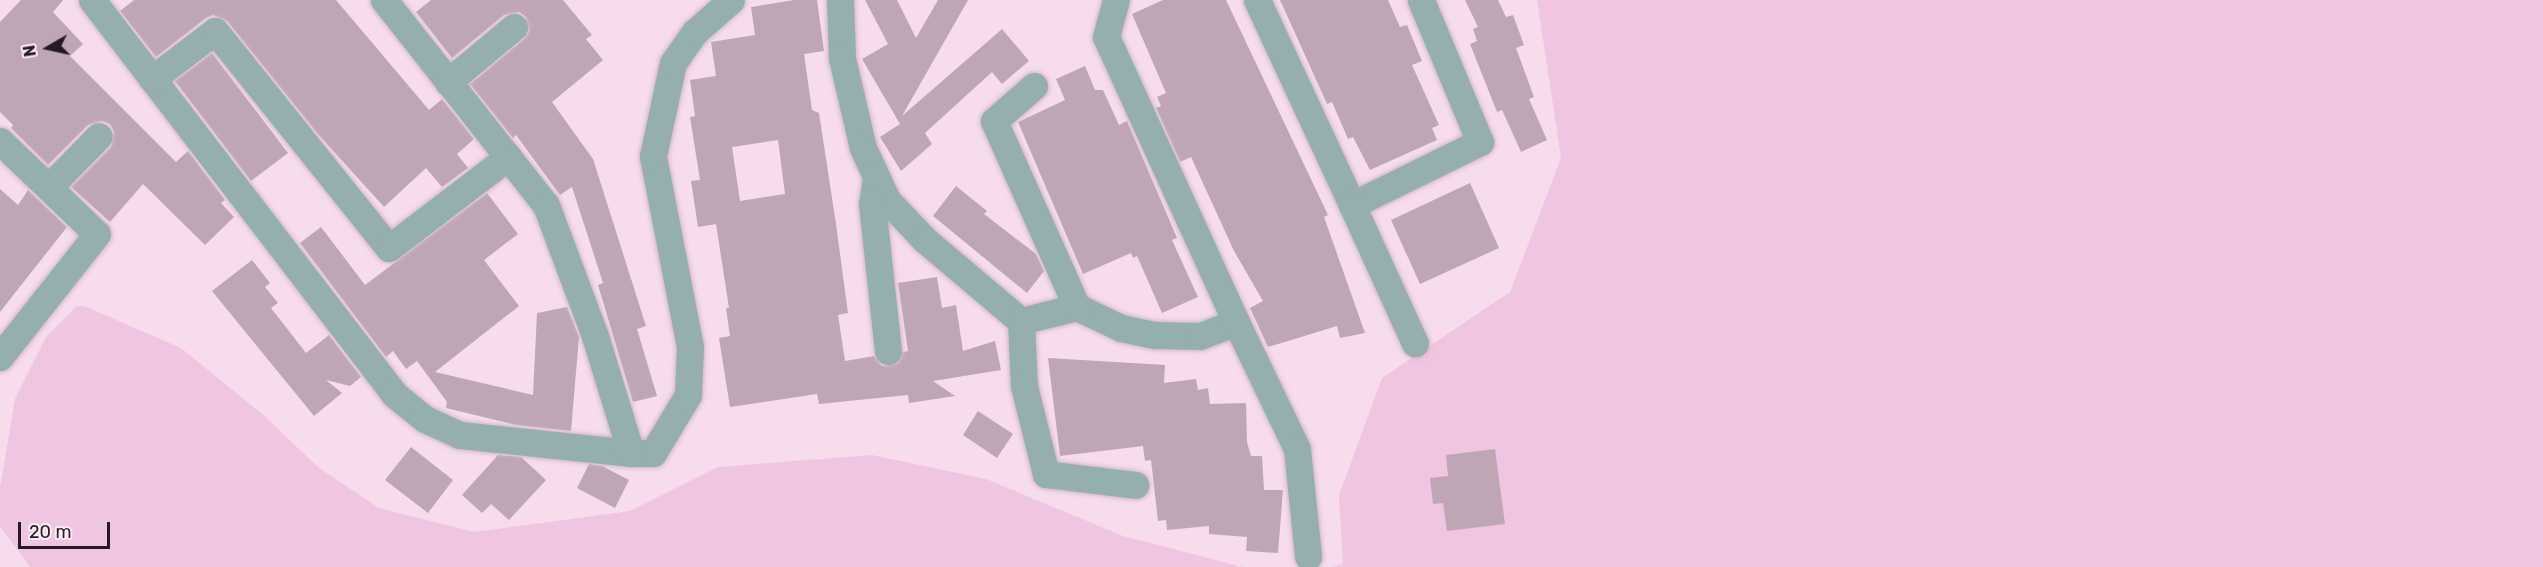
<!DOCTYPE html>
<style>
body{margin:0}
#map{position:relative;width:2543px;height:567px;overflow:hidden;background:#f7dcee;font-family:Rubik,sans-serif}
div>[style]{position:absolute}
.green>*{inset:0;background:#f0c5e2}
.building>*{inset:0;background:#bfa6b7}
.roads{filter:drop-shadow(0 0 2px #d1b9c9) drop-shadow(0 0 2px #d1b9c9)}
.street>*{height:27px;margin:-13.5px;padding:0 13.5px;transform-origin:13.5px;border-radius:13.5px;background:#95afaf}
span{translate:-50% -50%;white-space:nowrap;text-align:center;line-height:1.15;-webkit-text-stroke:4.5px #fdedf8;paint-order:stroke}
.north{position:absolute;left:18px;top:18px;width:60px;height:60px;-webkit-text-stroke:4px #fdedf8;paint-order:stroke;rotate:261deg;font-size:16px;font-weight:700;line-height:24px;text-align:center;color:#241a21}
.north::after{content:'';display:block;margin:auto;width:21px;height:27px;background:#241a21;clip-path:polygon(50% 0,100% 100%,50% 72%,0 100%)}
.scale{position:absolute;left:18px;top:522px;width:92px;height:27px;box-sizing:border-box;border:3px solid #241a21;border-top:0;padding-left:8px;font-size:18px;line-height:21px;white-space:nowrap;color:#241a21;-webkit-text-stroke:4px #fdedf8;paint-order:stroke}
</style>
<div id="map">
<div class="green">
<div style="clip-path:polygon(1537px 0,2543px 0,2543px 567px,1333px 567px,1343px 564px,1339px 495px,1382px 378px,1510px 292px,1561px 158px)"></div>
<div style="clip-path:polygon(77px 306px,84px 306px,181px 348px,261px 413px,319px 468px,379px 508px,474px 532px,630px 511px,718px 467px,872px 455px,986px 479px,1123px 536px,1243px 567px,30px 567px,0 526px,0 488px,15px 399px,46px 337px)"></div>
</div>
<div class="building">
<div style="clip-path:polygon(21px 0,63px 0,53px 12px,83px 44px,70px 56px,176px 162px,188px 151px,225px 200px,221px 203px,234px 217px,205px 245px,143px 184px,110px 222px,71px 187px,111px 147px,114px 132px,110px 124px,102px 121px,88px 125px,48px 165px,11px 128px,13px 125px,0 112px,0 22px)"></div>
<div style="clip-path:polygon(134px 0,336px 0,429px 110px,442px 99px,474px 139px,457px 154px,468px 168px,442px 187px,426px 168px,384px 207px,317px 133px,227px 21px,213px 15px,206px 18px,156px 57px,120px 11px)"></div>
<div style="clip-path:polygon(431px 0,563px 0,592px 35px,586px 39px,603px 60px,552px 102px,593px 159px,646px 326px,637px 329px,657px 396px,633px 402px,598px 285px,603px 283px,572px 187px,560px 195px,516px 135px,513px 138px,470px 84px,524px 39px,529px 32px,526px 17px,519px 12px,504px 15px,452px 58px,416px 12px)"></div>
<div style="clip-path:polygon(evenodd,794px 0,817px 0,824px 51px,804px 54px,812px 110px,819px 113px,836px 224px,848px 313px,838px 315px,845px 361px,874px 356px,882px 366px,898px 363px,903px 352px,908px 351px,898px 283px,937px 277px,942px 308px,956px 305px,963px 351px,995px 341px,1001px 370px,933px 381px,955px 396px,909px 403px,908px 395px,819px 404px,817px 394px,730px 407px,719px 338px,730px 336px,726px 308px,729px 308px,716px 224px,698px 227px,691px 181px,700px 180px,690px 117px,695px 116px,690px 80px,716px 76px,711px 42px,755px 35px,751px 7px,794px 0,778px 140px,785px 194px,740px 201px,732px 147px,778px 140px)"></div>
<div style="clip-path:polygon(865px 0,897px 0,916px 38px,938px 0,968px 0,902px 116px,1002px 29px,1029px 61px,1002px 84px,992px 72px,925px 133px,932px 144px,901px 171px,880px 137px,900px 124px,862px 59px,888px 44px)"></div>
<div style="clip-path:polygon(1163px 0,1226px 0,1328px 215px,1324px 217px,1365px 333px,1340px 338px,1337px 326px,1268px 347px,1250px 308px,1263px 301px,1234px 251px,1191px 157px,1180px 162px,1156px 108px,1161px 106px,1157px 97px,1166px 93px,1132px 14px)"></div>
<div style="clip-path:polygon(1280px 0,1388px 0,1400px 27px,1407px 25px,1422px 61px,1412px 65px,1439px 125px,1432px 128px,1437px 140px,1370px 170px,1353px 137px,1348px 139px,1332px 102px,1327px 104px)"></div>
<div style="clip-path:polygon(1465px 0,1498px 0,1506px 17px,1513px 15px,1524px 45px,1516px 48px,1534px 97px,1529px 99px,1547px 140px,1521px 152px,1502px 110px,1497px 112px,1470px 44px,1477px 41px,1473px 29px,1478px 27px)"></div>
<div style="clip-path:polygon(212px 53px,288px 153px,251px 181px,175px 81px)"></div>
<div style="clip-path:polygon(1085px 66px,1095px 90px,1103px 90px,1119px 125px,1127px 121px,1177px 238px,1172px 240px,1198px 297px,1162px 313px,1137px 256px,1133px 258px,1131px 253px,1083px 274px,1018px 122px,1065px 100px,1056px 79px)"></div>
<div style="clip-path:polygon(1470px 183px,1499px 248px,1420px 284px,1391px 220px)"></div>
<div style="clip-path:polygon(956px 186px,987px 211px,984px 214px,1036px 254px,1044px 271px,1027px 293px,933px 216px)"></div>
<div style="clip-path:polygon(0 189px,18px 205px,28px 190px,67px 227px,0 312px)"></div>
<div style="clip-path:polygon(487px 193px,518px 234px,484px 260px,519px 306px,435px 372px,533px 395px,537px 313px,567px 307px,579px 337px,571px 431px,516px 425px,446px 408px,447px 402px,417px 361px,406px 369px,393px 351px,386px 357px,300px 243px,321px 227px,365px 285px)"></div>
<div style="clip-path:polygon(252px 260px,270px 283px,265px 287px,278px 303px,271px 308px,306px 353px,329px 335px,361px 377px,350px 386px,326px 380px,342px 393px,314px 416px,212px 291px)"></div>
<div style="clip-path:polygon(1048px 358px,1165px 365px,1164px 383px,1196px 379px,1198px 390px,1208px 388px,1210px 404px,1246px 403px,1247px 442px,1251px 456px,1262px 456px,1264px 490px,1283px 490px,1278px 553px,1246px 551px,1247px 537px,1209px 534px,1209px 526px,1167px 530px,1166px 520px,1158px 521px,1151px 460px,1145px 461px,1143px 446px,1060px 456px)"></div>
<div style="clip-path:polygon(978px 411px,1013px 434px,997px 458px,963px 435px)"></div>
<div style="clip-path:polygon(411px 447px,453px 480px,428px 513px,385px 480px)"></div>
<div style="clip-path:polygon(1495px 449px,1505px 524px,1447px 531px,1443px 503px,1433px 504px,1430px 478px,1448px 476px,1446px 455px)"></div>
<div style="clip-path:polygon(498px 455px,521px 457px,546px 480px,509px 520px,491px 504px,482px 513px,462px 495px)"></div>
<div style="clip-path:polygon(589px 464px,602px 466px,629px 480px,615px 508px,577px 488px)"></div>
</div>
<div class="roads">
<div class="street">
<div style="left:92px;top:0;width:496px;rotate:52.5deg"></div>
<div style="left:394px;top:394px;width:40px;rotate:39deg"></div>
<div style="left:425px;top:419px;width:38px;rotate:25deg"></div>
<div style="left:460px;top:435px;width:172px;rotate:6deg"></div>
<div style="left:631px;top:453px;width:22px"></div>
<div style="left:653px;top:453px;width:68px;rotate:-58.9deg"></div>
<div style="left:688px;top:395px;width:48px;rotate:-87.6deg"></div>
<div style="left:690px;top:347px;width:195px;rotate:-101deg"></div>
<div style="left:653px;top:156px;width:95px;rotate:-77.9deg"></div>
<div style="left:673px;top:63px;width:38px;rotate:-55deg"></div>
<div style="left:695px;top:32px;width:48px;rotate:-41.6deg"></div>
<div style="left:384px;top:0;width:261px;rotate:51.7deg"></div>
<div style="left:546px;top:205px;width:140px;rotate:69.5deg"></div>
<div style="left:595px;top:336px;width:122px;rotate:72.9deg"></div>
<div style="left:840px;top:0;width:58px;rotate:88deg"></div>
<div style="left:842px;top:58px;width:92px;rotate:76.9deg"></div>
<div style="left:863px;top:148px;width:57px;rotate:65.2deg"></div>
<div style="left:887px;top:200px;width:55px;rotate:46.5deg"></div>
<div style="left:925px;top:240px;width:126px;rotate:40.2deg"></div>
<div style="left:1021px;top:321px;width:58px;rotate:-14deg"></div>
<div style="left:1077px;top:307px;width:49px;rotate:25.5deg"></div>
<div style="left:1121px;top:328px;width:35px;rotate:12deg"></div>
<div style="left:1155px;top:335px;width:45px;rotate:1.3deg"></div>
<div style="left:1200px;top:336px;width:39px;rotate:-21deg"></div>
<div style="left:1236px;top:322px;width:313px;rotate:-114.5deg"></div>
<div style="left:1106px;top:37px;width:38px;rotate:-75deg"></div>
<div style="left:1257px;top:0;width:226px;rotate:65.1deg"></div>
<div style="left:1352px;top:205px;width:143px;rotate:-26.2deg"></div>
<div style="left:1480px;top:142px;width:154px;rotate:-112.6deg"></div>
<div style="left:152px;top:79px;width:79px;rotate:-37.3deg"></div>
<div style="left:215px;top:31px;width:278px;rotate:51.3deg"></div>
<div style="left:389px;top:248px;width:150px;rotate:-37.4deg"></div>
<div style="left:448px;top:82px;width:86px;rotate:-39.8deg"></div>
<div style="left:1034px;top:86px;width:53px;rotate:138.8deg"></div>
<div style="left:994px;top:121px;width:204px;rotate:66deg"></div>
<div style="left:0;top:141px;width:134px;rotate:43.8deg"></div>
<div style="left:97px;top:234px;width:157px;rotate:128.3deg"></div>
<div style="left:876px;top:177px;width:27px;rotate:98deg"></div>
<div style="left:872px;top:204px;width:148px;rotate:83.8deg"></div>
<div style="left:49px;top:187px;width:71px;rotate:-45.6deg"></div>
<div style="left:1352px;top:205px;width:152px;rotate:65.5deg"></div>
<div style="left:1021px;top:321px;width:65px;rotate:87.4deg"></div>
<div style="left:1024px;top:386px;width:91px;rotate:76deg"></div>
<div style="left:1046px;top:474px;width:90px;rotate:7deg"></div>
<div style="left:1236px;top:322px;width:141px;rotate:64.3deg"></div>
<div style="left:1297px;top:449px;width:108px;rotate:84.1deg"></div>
</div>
</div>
<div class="north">N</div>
<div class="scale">20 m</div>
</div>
